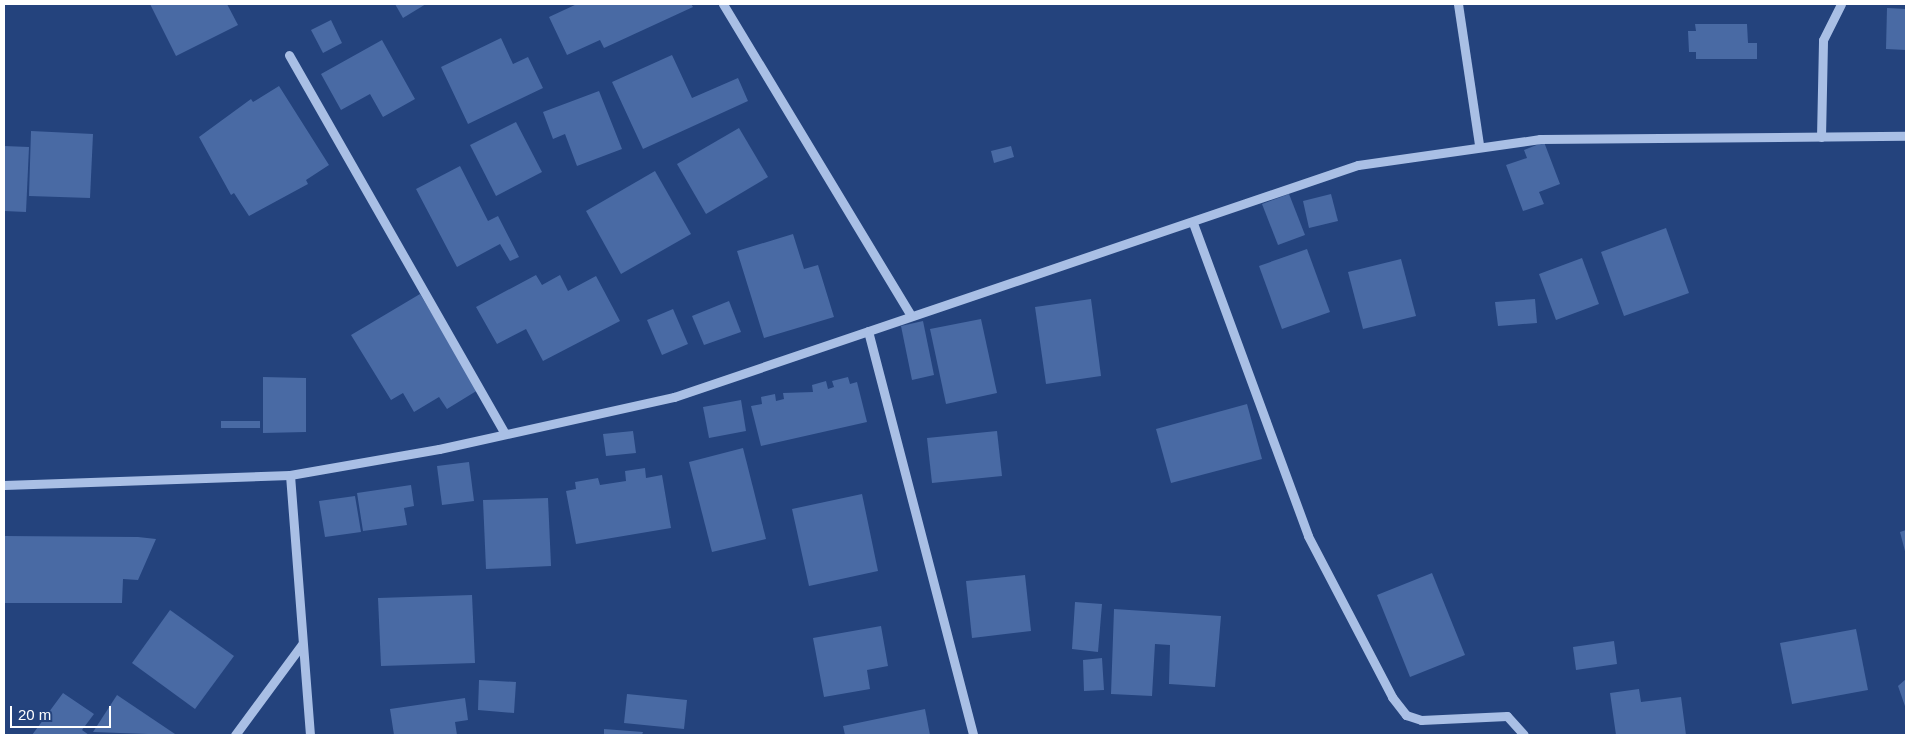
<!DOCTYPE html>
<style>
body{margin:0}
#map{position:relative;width:1910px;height:739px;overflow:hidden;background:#24437d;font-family:Helvetica,sans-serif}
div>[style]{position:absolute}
.building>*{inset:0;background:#496aa4}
.minor>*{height:9px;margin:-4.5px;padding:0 4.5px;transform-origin:4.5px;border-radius:4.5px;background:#a9bfe5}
span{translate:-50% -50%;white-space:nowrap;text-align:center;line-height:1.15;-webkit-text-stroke:4px #24437d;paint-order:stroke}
.frame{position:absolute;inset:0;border:5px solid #fff;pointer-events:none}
.scale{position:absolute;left:10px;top:706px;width:101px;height:22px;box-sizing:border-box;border:2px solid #fff;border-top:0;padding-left:6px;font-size:15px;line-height:18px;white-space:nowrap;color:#fff;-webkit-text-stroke:4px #24437d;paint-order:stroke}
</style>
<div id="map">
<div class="building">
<div style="clip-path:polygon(150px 4px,227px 4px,238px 25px,176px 56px)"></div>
<div style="clip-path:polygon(395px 4px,426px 4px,403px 18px)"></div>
<div style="clip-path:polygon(577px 4px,691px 4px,693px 7px,604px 48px,600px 40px,567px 55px,549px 17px)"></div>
<div style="clip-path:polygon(1887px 8px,1906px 9px,1906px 50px,1886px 49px)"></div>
<div style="clip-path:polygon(331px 20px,342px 43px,323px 53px,311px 30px)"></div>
<div style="clip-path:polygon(1695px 24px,1747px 24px,1748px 43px,1757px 43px,1757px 59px,1696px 59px,1696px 52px,1689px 52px,1688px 31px,1696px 31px)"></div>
<div style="clip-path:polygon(501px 38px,513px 64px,528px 57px,543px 88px,468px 124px,441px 67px)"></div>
<div style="clip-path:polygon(382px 40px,415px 99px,383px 117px,370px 94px,341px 110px,321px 74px)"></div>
<div style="clip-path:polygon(672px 55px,692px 98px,738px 78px,748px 101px,643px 149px,612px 82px)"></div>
<div style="clip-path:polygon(279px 86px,329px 165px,306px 180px,308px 184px,249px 216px,234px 193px,231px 195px,199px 137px,251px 99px,253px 102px)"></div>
<div style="clip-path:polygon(599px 91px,622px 149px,577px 166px,565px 134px,553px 139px,543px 112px)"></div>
<div style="clip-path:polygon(516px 122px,542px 172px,496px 196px,470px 145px)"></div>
<div style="clip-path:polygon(739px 128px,768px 177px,706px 214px,677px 164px)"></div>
<div style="clip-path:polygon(31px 131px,93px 134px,90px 198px,29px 196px)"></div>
<div style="clip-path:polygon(1544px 142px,1560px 184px,1539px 192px,1544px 204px,1523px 211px,1506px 165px,1527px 158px,1524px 150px)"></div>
<div style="clip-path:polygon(4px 146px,29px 147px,26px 212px,4px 211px)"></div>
<div style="clip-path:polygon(1011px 146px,1014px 157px,994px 163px,991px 151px)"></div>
<div style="clip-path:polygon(460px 166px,488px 221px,498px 216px,519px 257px,510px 261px,500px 244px,457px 267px,416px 189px)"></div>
<div style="clip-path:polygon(655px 171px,691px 234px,621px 274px,586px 211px)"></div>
<div style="clip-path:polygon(1289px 194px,1305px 235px,1278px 245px,1262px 204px)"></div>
<div style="clip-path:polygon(1331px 194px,1338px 221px,1309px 228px,1303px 201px)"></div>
<div style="clip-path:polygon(1666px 228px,1689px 293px,1624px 316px,1601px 252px)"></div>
<div style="clip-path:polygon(793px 234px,804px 269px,818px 265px,834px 317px,764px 338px,737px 251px)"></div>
<div style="clip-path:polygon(1307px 249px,1330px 312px,1282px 329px,1259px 266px)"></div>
<div style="clip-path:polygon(1582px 258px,1599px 304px,1556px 320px,1539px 274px)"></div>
<div style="clip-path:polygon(1401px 259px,1416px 316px,1363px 329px,1348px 272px)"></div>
<div style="clip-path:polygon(536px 275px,542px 285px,560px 275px,568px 291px,596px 276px,620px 321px,543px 361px,526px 329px,497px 344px,476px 307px)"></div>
<div style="clip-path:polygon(420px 294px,478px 390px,447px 409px,439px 397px,414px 412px,403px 393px,391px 400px,351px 335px)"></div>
<div style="clip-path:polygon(1091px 299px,1101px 376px,1046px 384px,1035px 307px)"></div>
<div style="clip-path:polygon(1535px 299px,1537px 323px,1498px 326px,1495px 302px)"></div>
<div style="clip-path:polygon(729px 301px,741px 332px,704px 345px,692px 316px)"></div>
<div style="clip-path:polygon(673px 309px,688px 344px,662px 355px,647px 320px)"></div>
<div style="clip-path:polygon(981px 319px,997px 393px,946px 404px,930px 329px)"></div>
<div style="clip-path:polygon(923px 321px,934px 375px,912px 380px,901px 326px)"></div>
<div style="clip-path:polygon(263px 377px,306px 378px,306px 432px,263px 433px)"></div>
<div style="clip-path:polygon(848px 377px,850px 384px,857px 382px,867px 422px,761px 446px,751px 406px,762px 404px,761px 397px,775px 394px,776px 401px,784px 399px,783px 393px,813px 392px,812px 385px,826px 381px,828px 389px,834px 387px,832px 381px)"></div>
<div style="clip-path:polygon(741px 400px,746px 431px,709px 438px,703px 407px)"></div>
<div style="clip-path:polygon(1247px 404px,1262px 459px,1171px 483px,1156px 429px)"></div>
<div style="clip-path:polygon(221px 421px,260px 421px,260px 428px,221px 428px)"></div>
<div style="clip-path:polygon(633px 431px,636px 453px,606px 456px,603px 434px)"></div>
<div style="clip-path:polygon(997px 431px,1002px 476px,932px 483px,927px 438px)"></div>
<div style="clip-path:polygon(743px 448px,766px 539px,712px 552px,689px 462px)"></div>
<div style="clip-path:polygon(469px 462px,474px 501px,442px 505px,437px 466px)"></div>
<div style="clip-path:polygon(645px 468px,646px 478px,662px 475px,671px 528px,576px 544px,566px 491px,576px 489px,575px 482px,598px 478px,600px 485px,626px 481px,625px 471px)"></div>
<div style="clip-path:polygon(411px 485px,414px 506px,404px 508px,407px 525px,363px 531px,357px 493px)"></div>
<div style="clip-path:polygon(862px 494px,878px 571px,809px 586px,792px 509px)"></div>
<div style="clip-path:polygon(355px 496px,361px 532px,325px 537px,319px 501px)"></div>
<div style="clip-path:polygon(548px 498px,551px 566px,486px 569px,483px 500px)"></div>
<div style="clip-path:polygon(1906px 530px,1906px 555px,1900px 532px)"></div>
<div style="clip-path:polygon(4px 536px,138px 537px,156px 539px,138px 580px,123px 579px,122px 603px,4px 603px)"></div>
<div style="clip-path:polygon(1432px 573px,1465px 655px,1410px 677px,1377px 595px)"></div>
<div style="clip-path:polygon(1025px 575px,1031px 631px,972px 638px,966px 581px)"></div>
<div style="clip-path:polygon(472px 595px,475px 663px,381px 666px,378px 598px)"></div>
<div style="clip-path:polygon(1075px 602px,1102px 604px,1098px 652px,1072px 649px)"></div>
<div style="clip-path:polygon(1114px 609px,1221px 616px,1215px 687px,1169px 684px,1170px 645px,1155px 644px,1152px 696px,1111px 694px)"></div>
<div style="clip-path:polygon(170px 610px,234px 656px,195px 709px,132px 663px)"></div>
<div style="clip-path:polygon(881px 626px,888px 666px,867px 670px,870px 689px,824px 697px,813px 638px)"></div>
<div style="clip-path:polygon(1856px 629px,1868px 690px,1792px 704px,1780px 643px)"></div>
<div style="clip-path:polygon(1614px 641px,1617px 664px,1576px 670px,1573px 647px)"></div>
<div style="clip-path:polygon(1102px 658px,1104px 690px,1084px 691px,1083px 660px)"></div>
<div style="clip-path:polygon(1906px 679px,1906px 709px,1898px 686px)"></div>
<div style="clip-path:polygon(479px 680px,516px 682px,514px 713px,478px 710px)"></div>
<div style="clip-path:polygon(1639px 689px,1641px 702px,1681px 697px,1686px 735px,1616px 735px,1610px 693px)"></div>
<div style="clip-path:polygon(63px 693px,94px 714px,82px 730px,89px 735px,32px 735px)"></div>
<div style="clip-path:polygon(627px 694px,687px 700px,684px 729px,624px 723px)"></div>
<div style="clip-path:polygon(117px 695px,175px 734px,175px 735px,93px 732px)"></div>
<div style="clip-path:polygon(465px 698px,468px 720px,455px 722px,457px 735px,394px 735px,390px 709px)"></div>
<div style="clip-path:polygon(925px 709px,930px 735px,845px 735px,843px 726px)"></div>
<div style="clip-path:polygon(604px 729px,643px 732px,642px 735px,604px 735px)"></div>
</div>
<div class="minor">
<div style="left:723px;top:4px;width:364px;rotate:58.9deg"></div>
<div style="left:1458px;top:4px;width:142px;rotate:81.5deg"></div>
<div style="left:289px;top:55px;width:436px;rotate:60.3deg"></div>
<div style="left:1821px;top:137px;width:97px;rotate:-88.8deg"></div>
<div style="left:1823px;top:40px;width:40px;rotate:-63.4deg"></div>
<div style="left:1193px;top:223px;width:333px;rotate:69.8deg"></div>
<div style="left:1308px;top:536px;width:182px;rotate:62.4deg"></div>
<div style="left:1392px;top:697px;width:23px;rotate:52deg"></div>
<div style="left:1406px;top:715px;width:16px;rotate:18deg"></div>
<div style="left:1421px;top:720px;width:86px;rotate:-2.7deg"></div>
<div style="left:1507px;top:716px;width:25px;rotate:48deg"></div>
<div style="left:868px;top:331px;width:417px;rotate:75.4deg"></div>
<div style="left:290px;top:475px;width:261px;rotate:85.6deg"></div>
<div style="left:4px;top:485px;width:286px;rotate:-2deg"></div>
<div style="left:290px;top:475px;width:151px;rotate:-9.9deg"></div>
<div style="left:439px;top:449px;width:241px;rotate:-12.5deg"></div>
<div style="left:674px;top:397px;width:722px;rotate:-18.74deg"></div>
<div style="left:1358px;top:165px;width:184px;rotate:-8.1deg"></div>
<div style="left:1540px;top:139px;width:366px;rotate:-0.5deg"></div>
<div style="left:235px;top:735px;width:113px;rotate:-53.6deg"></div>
</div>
<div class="frame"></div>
<div class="scale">20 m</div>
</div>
